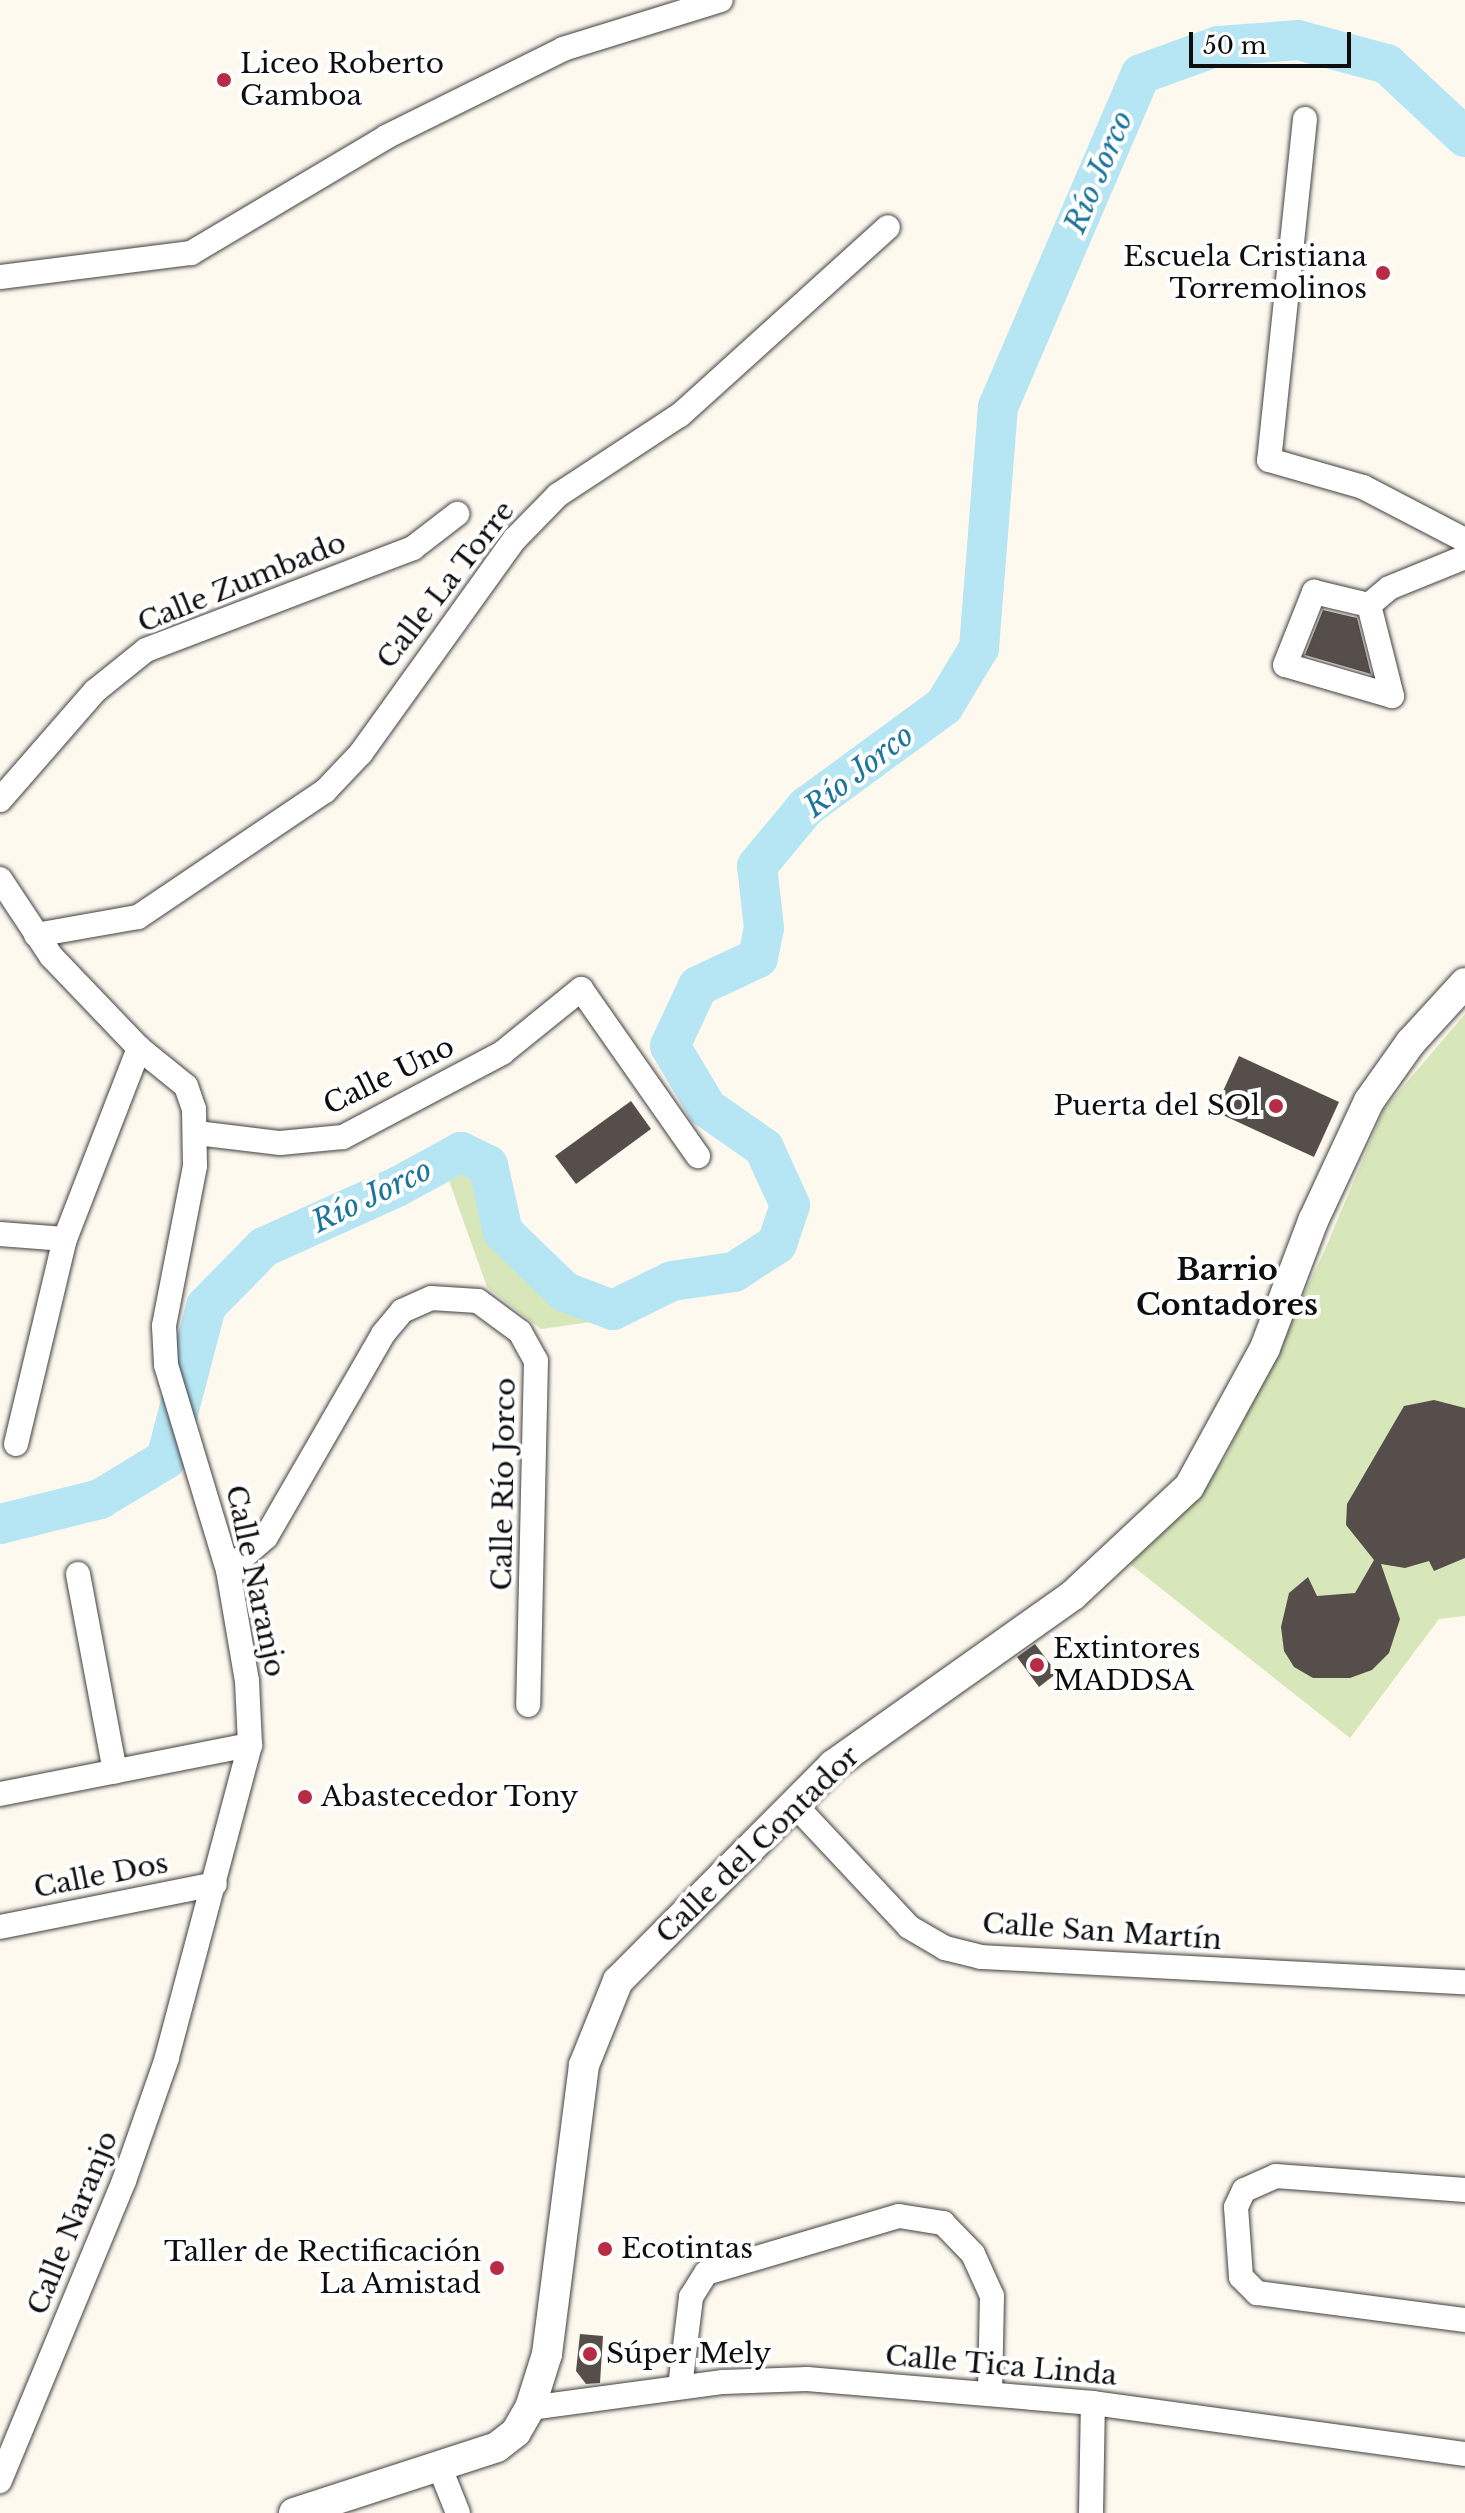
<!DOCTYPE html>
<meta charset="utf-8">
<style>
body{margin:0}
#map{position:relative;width:1465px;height:2513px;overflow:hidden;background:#fef9ef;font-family:"Libre Baskerville",serif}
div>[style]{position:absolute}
.green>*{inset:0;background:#d8e7ba}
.river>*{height:40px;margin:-20px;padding:0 20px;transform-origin:20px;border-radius:20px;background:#b6e5f4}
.building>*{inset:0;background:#564e4b}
.roads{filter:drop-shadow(0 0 2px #414141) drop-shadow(0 0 2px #414141)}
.minor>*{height:24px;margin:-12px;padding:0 12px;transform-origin:12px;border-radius:12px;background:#fff}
.tertiary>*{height:30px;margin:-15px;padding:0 15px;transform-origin:15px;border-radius:15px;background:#fff}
.dots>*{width:22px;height:22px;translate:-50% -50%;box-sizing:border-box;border:4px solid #fff;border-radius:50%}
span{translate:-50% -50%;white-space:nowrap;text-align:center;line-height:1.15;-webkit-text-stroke:8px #fff;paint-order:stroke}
.poi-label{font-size:28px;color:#0e0e0e}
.left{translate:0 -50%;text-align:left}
.right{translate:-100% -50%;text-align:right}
.street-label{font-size:28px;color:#0e0e0e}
.water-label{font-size:30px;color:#1c759b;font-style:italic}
.neighbourhood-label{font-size:30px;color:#0e0e0e;font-weight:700}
.scale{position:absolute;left:1189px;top:32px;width:162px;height:36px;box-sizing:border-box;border:4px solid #0e0e0e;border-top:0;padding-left:10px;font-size:24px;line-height:28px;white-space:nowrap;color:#0e0e0e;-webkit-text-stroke:6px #fff;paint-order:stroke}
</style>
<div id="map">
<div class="green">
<div style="clip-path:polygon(1465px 1014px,1465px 1616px,1439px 1619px,1350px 1738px,1130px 1564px,1190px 1506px,1225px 1458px,1324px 1252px,1384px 1109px)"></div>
<div style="clip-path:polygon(474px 1169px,482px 1174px,494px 1237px,563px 1299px,612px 1319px,541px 1329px,487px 1287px,447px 1175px)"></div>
</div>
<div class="river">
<div style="left:0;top:1524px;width:103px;rotate:-14deg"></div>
<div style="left:100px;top:1499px;width:77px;rotate:-31.2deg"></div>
<div style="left:166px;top:1459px;width:158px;rotate:-75.3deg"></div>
<div style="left:206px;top:1306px;width:83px;rotate:-45.5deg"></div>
<div style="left:264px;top:1247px;width:146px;rotate:-24.3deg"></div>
<div style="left:397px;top:1187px;width:73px;rotate:-28.7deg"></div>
<div style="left:461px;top:1152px;width:30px;rotate:26deg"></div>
<div style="left:488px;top:1165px;width:69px;rotate:77.4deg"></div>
<div style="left:503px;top:1232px;width:86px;rotate:44.1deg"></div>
<div style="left:565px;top:1292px;width:51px;rotate:20.6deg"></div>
<div style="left:613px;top:1310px;width:66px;rotate:-26.2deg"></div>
<div style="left:672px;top:1281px;width:63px;rotate:-8.3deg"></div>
<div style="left:734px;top:1272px;width:51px;rotate:-33.1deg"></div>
<div style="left:777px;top:1244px;width:41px;rotate:-71.6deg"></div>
<div style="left:790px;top:1205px;width:63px;rotate:-114.5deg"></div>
<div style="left:764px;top:1148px;width:70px;rotate:-144.9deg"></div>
<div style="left:707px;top:1108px;width:72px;rotate:-120.8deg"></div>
<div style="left:670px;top:1046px;width:66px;rotate:-65deg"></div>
<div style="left:698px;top:986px;width:66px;rotate:-25deg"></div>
<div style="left:758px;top:958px;width:31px;rotate:-79deg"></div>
<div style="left:764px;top:928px;width:62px;rotate:-96.4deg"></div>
<div style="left:757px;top:866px;width:77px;rotate:-50.3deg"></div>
<div style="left:806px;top:807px;width:171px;rotate:-36.2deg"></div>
<div style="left:944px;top:706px;width:68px;rotate:-58.9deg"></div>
<div style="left:979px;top:648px;width:242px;rotate:-85.5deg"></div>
<div style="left:998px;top:407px;width:362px;rotate:-66.8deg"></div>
<div style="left:1141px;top:74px;width:82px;rotate:-20deg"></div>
<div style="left:1218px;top:46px;width:80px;rotate:-4.3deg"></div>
<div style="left:1298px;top:40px;width:92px;rotate:15.1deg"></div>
<div style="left:1387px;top:64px;width:107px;rotate:43.1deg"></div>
</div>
<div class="building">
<div style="clip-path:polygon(1323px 610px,1357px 618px,1371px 674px,1305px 655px)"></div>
<div style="clip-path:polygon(1239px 1056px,1339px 1102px,1314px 1157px,1214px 1111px)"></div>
<div style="clip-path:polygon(631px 1101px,651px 1129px,576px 1184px,555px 1156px)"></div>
<div style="clip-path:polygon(1434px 1400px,1465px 1408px,1465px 1558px,1434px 1571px,1429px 1561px,1405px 1568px,1381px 1564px,1400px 1619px,1389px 1653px,1372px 1670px,1350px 1678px,1313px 1678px,1294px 1667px,1284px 1651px,1281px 1627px,1289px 1593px,1308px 1577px,1317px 1596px,1355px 1593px,1374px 1560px,1346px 1525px,1347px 1504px,1404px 1406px)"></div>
<div style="clip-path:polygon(1035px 1644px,1057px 1673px,1039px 1687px,1017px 1657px)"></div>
<div style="clip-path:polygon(580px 2334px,603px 2336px,600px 2383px,586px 2384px,576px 2371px)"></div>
</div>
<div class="roads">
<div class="minor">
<div style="left:1305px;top:119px;width:343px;rotate:96deg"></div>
<div style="left:1269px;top:460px;width:98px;rotate:16deg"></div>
<div style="left:1363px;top:487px;width:115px;rotate:27.5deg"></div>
<div style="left:0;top:277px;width:193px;rotate:-7.2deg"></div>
<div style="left:191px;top:253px;width:227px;rotate:-30.7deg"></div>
<div style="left:386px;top:137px;width:198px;rotate:-26.4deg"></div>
<div style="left:563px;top:49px;width:165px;rotate:-17.2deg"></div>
<div style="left:1314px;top:592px;width:57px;rotate:13.3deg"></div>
<div style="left:1369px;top:605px;width:94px;rotate:75.8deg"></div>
<div style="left:1392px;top:696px;width:111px;rotate:-163.8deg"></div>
<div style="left:1285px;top:665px;width:79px;rotate:-68.3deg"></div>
<div style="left:1369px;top:605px;width:26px;rotate:-40deg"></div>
<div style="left:1389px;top:588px;width:82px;rotate:-22.2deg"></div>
<div style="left:0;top:800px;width:145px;rotate:-48.9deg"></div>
<div style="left:95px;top:691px;width:65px;rotate:-38.8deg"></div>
<div style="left:146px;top:650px;width:286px;rotate:-20.9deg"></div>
<div style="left:413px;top:548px;width:56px;rotate:-37.7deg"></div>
<div style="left:0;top:879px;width:92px;rotate:56.5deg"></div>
<div style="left:51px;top:956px;width:127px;rotate:46.3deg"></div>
<div style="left:139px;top:1048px;width:60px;rotate:39deg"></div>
<div style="left:186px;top:1086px;width:24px;rotate:71deg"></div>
<div style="left:194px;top:1109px;width:57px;rotate:89deg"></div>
<div style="left:195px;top:1166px;width:163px;rotate:101deg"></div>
<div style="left:164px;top:1326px;width:39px;rotate:87deg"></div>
<div style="left:166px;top:1365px;width:214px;rotate:73.2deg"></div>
<div style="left:228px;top:1570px;width:113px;rotate:80.3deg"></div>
<div style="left:247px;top:1681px;width:64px;rotate:87.3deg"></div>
<div style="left:250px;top:1745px;width:324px;rotate:104.9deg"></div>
<div style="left:167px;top:2058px;width:130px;rotate:109.3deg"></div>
<div style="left:124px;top:2181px;width:325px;rotate:112.5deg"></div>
<div style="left:36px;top:935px;width:104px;rotate:-10deg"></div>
<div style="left:138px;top:917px;width:225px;rotate:-34deg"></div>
<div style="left:325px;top:791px;width:52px;rotate:-46.5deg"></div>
<div style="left:361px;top:753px;width:264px;rotate:-54.3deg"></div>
<div style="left:515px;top:539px;width:62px;rotate:-45.7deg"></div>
<div style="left:558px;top:495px;width:146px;rotate:-33.3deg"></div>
<div style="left:680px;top:415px;width:280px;rotate:-42.1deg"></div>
<div style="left:197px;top:1133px;width:84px;rotate:6.9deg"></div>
<div style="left:280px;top:1143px;width:63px;rotate:-5.4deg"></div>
<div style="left:343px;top:1137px;width:180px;rotate:-27.8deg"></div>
<div style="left:502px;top:1053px;width:102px;rotate:-39deg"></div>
<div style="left:581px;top:989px;width:204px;rotate:55deg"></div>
<div style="left:0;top:1234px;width:65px;rotate:4.4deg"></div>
<div style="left:16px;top:1444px;width:211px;rotate:-76.6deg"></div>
<div style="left:65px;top:1239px;width:205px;rotate:-68.8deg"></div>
<div style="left:228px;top:1570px;width:50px;rotate:-41deg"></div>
<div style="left:266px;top:1537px;width:234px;rotate:-60deg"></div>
<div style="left:383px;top:1334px;width:30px;rotate:-50deg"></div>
<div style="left:402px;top:1311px;width:32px;rotate:-24deg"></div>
<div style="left:431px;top:1298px;width:47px;rotate:3.7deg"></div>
<div style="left:478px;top:1301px;width:52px;rotate:36.4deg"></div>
<div style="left:520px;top:1332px;width:33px;rotate:61deg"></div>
<div style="left:536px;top:1361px;width:344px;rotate:91.3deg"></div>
<div style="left:78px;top:1574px;width:201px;rotate:79.4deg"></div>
<div style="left:0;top:1794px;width:255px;rotate:-11.1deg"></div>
<div style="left:794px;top:1804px;width:168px;rotate:46.9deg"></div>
<div style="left:909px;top:1927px;width:42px;rotate:30.3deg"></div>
<div style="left:945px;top:1948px;width:37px;rotate:14deg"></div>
<div style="left:981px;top:1957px;width:485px;rotate:3deg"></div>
<div style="left:0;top:1927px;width:219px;rotate:-11.3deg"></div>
<div style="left:1465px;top:2190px;width:190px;rotate:-175.8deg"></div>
<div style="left:1276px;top:2176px;width:35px;rotate:156deg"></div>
<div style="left:1244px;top:2190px;width:19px;rotate:115deg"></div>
<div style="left:1236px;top:2207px;width:70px;rotate:85.9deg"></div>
<div style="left:1241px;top:2277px;width:23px;rotate:45deg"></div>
<div style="left:1257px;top:2293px;width:210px;rotate:7.4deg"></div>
<div style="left:680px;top:2387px;width:91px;rotate:-83deg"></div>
<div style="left:691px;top:2297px;width:28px;rotate:-58deg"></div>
<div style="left:706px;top:2273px;width:201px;rotate:-16.5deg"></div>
<div style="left:899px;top:2216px;width:45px;rotate:9deg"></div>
<div style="left:943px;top:2223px;width:43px;rotate:45.9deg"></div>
<div style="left:973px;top:2254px;width:46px;rotate:65.7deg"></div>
<div style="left:992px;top:2296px;width:96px;rotate:91.2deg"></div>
<div style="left:530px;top:2408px;width:195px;rotate:-7.7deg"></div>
<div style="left:723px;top:2382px;width:84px;rotate:-2deg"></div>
<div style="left:807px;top:2379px;width:287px;rotate:4.8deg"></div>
<div style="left:1093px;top:2403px;width:375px;rotate:7.8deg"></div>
<div style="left:440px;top:2468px;width:48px;rotate:68.2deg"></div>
<div style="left:1091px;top:2513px;width:110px;rotate:-89deg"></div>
</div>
<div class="tertiary">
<div style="left:294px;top:2513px;width:213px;rotate:-18deg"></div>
<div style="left:497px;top:2447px;width:24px;rotate:-38deg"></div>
<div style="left:516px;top:2432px;width:28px;rotate:-60deg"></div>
<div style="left:530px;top:2408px;width:57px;rotate:-72.5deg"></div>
<div style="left:547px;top:2354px;width:291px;rotate:-82.7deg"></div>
<div style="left:584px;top:2065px;width:91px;rotate:-68deg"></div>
<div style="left:618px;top:1981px;width:305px;rotate:-45.1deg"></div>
<div style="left:833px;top:1765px;width:294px;rotate:-35.3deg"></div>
<div style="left:1073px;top:1595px;width:158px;rotate:-43deg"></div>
<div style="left:1189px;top:1487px;width:158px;rotate:-61.3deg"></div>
<div style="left:1265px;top:1348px;width:136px;rotate:-69.3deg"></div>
<div style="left:1313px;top:1221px;width:132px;rotate:-65deg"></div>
<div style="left:1369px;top:1101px;width:72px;rotate:-54.6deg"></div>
<div style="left:1411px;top:1042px;width:80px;rotate:-47.5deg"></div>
</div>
</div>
<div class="dots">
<div style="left:224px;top:80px;background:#b82b45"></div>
<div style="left:1383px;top:273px;background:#b82b45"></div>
<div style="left:1276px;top:1106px;background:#b82b45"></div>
<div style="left:1037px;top:1665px;background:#b82b45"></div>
<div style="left:305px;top:1797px;background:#b82b45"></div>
<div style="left:605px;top:2249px;background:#b82b45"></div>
<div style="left:497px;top:2268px;background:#b82b45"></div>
<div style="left:590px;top:2354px;background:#b82b45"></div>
</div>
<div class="poi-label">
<span class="left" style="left:240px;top:80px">Liceo Roberto<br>Gamboa</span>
<span class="right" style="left:1367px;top:273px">Escuela Cristiana<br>Torremolinos</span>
<span class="right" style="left:1260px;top:1106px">Puerta del SOl</span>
<span class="left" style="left:1053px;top:1665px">Extintores<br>MADDSA</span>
<span class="left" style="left:321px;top:1797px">Abastecedor Tony</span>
<span class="left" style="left:621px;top:2249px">Ecotintas</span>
<span class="right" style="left:481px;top:2268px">Taller de Rectificación<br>La Amistad</span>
<span class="left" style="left:606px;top:2354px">Súper Mely</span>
</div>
<div class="street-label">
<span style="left:242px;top:583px;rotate:-22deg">Calle Zumbado</span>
<span style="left:446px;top:585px;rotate:-52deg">Calle La Torre</span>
<span style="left:389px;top:1076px;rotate:-26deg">Calle Uno</span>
<span style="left:504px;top:1484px;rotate:-89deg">Calle Río Jorco</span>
<span style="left:255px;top:1581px;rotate:78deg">Calle Naranjo</span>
<span style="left:758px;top:1845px;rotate:-44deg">Calle del Contador</span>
<span style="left:101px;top:1876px;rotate:-11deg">Calle Dos</span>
<span style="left:1102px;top:1932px;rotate:4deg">Calle San Martín</span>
<span style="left:73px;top:2223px;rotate:-68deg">Calle Naranjo</span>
<span style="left:1001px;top:2366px;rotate:5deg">Calle Tica Linda</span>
</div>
<div class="water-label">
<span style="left:1099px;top:172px;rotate:-67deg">Río Jorco</span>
<span style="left:859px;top:771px;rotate:-38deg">Río Jorco</span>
<span style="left:372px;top:1196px;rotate:-26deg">Río Jorco</span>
</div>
<div class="neighbourhood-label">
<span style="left:1227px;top:1287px">Barrio<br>Contadores</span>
</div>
<div class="scale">50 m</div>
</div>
